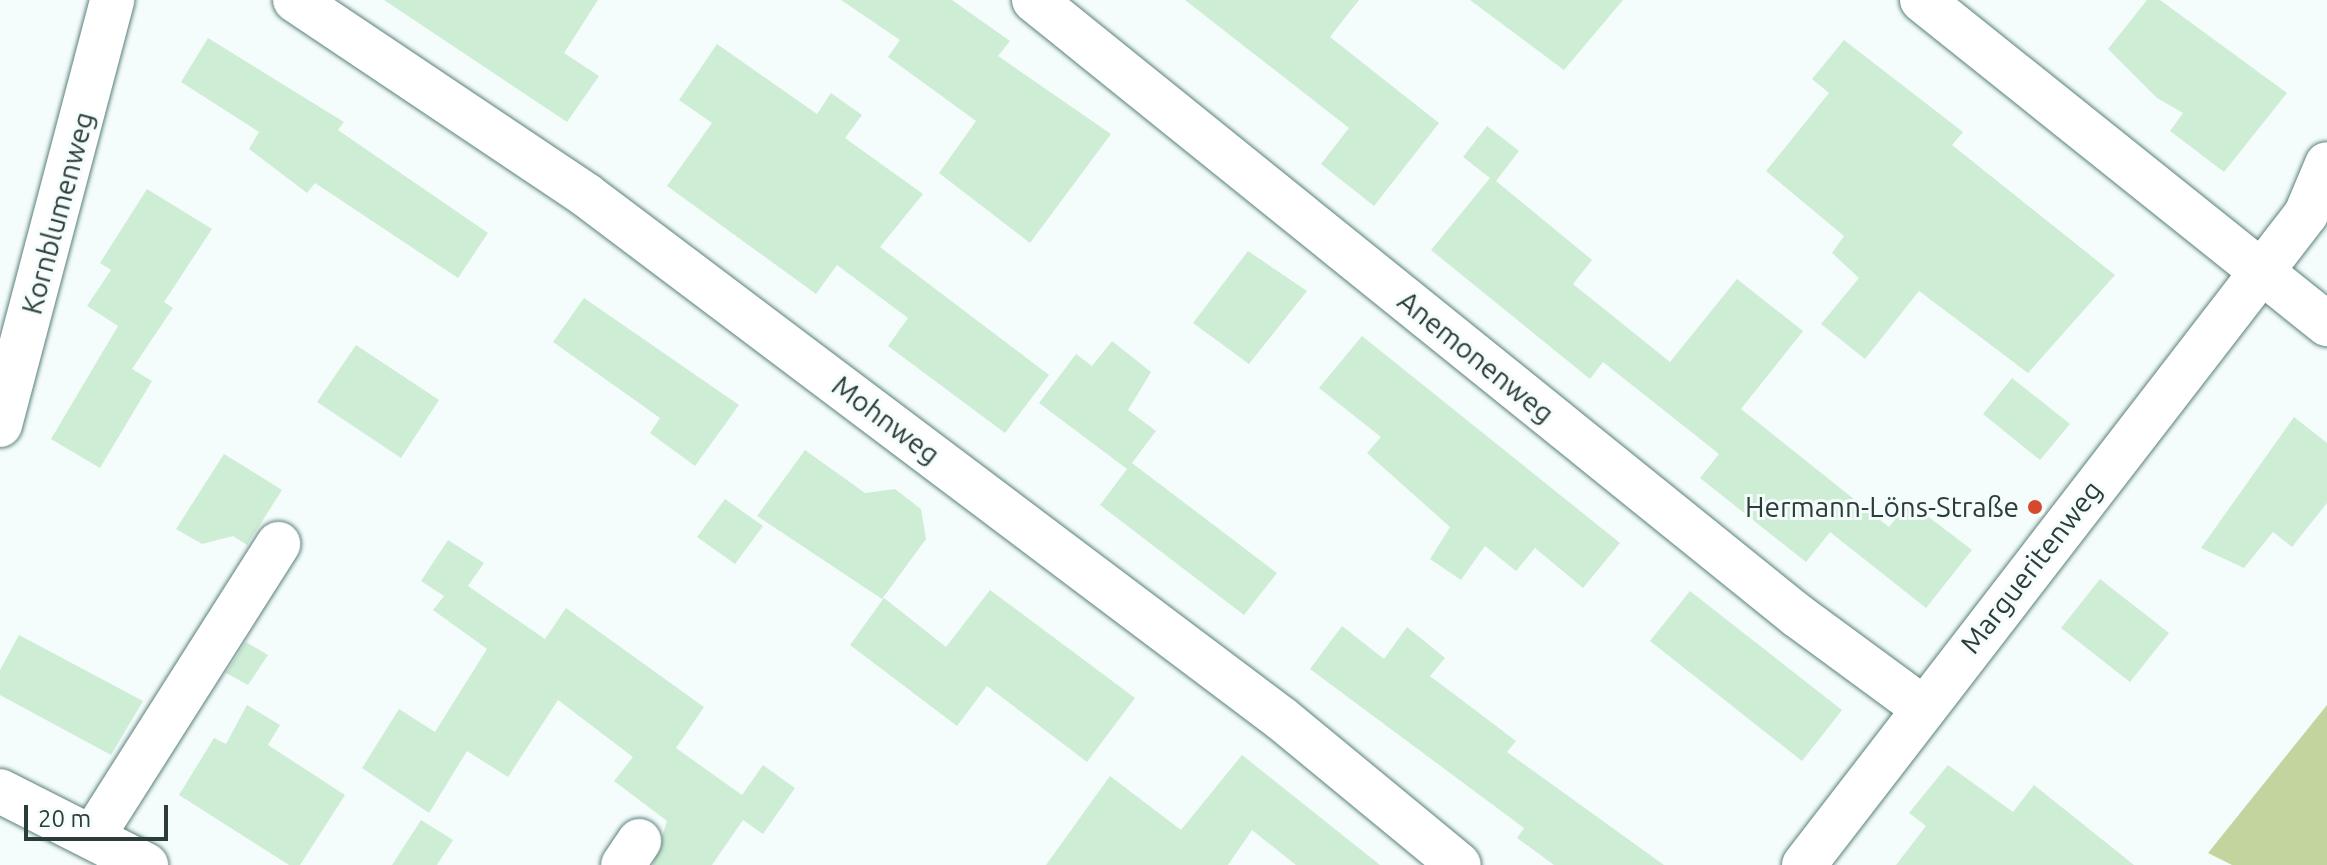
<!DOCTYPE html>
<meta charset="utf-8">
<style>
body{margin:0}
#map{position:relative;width:2327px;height:865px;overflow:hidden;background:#f5fdfc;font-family:Ubuntu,sans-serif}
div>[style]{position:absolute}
.green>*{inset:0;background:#c3d59f}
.building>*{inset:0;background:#cdedd5}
.roads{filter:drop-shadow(0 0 2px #5a817b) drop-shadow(0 0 2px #5a817b)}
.minor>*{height:44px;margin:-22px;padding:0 22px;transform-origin:22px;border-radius:22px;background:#fff}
.dots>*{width:22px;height:22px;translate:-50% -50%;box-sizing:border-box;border:4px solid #f5fdfc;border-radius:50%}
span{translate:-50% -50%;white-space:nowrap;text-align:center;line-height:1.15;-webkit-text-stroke:6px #f5fdfc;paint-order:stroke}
.street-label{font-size:28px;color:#2b3c39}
.poi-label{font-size:28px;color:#2b3c39}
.right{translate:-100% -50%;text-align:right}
.scale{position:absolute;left:24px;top:805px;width:144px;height:36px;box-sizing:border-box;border:4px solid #2b3c39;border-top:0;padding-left:10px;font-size:24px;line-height:28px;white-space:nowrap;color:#2b3c39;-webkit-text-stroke:6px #f5fdfc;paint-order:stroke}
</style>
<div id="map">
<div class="green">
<div style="clip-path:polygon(2327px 705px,2327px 865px,2232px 865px,2208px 853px)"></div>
</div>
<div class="building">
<div style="clip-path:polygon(384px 0,598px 0,564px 53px,599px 76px,567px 122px)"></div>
<div style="clip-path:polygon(841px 0,952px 0,1010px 41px,998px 56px,1111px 134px,1030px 243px,939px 173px,976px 121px,888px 57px,900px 40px)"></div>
<div style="clip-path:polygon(1185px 0,1359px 0,1330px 37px,1439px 123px,1374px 206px,1321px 164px,1349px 128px)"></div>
<div style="clip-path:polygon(1470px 0,1623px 0,1564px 70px)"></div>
<div style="clip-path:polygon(2147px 0,2160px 0,2287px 93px,2224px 172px,2170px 131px,2183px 113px,2157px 98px,2108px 49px)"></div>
<div style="clip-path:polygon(208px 38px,344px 122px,338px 130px,488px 233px,458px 278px,315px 183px,307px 193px,249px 149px,259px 132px,181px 82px)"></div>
<div style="clip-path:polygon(1844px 40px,1963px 132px,1952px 145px,2115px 275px,2028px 373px,1919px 291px,1865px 359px,1821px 324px,1859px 278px,1832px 253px,1844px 236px,1766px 171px,1829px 93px,1812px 79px)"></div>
<div style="clip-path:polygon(717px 44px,817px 114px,831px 93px,862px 115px,845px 138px,923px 194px,880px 247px,1049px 375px,1005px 433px,888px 346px,908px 318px,837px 265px,816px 294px,667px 186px,712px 123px,679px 100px)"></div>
<div style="clip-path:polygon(1487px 126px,1519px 151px,1496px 181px,1592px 260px,1573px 284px,1670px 362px,1737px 279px,1803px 331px,1741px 409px,1889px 527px,1909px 502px,1972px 550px,1926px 608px,1830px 532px,1806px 562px,1700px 478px,1719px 454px,1603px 362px,1590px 379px,1431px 250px,1490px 178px,1463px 157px)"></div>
<div style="clip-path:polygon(147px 189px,212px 229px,164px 302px,173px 308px,132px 369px,152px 381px,100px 468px,51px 439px,118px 326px,87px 306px,111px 270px,100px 263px)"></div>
<div style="clip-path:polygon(1248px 251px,1307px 291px,1249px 364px,1193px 323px)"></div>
<div style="clip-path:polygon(584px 298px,739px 405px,695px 466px,650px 433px,660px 418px,553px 342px)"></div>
<div style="clip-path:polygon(1362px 336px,1620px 543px,1583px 588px,1535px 548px,1516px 571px,1485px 546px,1461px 580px,1430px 559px,1450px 527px,1367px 453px,1381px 437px,1319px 388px)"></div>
<div style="clip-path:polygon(1112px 341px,1151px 372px,1128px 410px,1156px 431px,1132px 463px,1277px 573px,1244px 615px,1100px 505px,1127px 469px,1039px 403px,1076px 354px,1092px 366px)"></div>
<div style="clip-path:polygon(356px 345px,439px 400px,401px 458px,317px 402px)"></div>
<div style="clip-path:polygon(2012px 378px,2070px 424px,2040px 460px,1983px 414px)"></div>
<div style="clip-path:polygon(2294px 417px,2327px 443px,2327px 503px,2292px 547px,2273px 532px,2244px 568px,2201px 548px)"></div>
<div style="clip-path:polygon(805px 450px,865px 493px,895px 489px,921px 509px,926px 539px,882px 599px,757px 516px)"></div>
<div style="clip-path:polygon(224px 454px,282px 490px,247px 545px,233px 536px,202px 544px,176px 529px)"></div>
<div style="clip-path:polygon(725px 499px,763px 526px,735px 564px,697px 537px)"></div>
<div style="clip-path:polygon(448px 540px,484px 563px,468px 586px,545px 639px,566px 608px,704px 707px,676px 748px,742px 795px,763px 765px,795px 788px,763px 834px,743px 820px,712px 865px,653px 865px,667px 821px,614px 781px,633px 757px,558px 700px,508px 777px,467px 751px,429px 813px,362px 768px,399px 709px,435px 732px,487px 649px,433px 610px,444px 596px,421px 581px)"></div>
<div style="clip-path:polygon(2100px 579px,2169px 633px,2130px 682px,2061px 628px)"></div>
<div style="clip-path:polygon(990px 590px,1135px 698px,1087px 762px,987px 686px,957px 726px,850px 645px,884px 598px,946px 647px)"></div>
<div style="clip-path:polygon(1690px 591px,1842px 710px,1802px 761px,1650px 641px)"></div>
<div style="clip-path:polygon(1342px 626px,1384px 659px,1407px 627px,1445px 658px,1430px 676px,1516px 741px,1507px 752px,1664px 865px,1554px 865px,1517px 838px,1524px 828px,1310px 669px)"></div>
<div style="clip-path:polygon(19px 635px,143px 701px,111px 755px,0 695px,0 670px)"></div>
<div style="clip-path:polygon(246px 642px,268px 655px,248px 685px,226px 673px)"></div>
<div style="clip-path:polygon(247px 705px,280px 725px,268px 745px,345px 795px,300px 865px,289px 865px,179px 795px,214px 738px,226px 744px)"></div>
<div style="clip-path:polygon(1242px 755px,1380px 865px,1296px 865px,1252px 830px,1228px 865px,1046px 865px,1110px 776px,1181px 830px)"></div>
<div style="clip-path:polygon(1948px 765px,2013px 812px,2034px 785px,2134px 865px,1896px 865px,1926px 826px,1909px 813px)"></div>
<div style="clip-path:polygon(421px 820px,453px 840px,437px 865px,392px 865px)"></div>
</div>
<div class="roads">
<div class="minor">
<div style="left:295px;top:0;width:350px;rotate:33.8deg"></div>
<div style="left:586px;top:195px;width:871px;rotate:36.98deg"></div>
<div style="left:1282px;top:719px;width:229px;rotate:39.5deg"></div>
<div style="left:1034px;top:0;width:981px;rotate:38.88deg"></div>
<div style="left:1798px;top:616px;width:154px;rotate:36.3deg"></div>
<div style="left:1922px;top:0;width:519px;rotate:38.66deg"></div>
<div style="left:0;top:425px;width:440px;rotate:-75.2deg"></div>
<div style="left:0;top:791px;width:164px;rotate:26.9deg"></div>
<div style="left:93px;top:836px;width:346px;rotate:-57.6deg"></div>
<div style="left:623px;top:865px;width:29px;rotate:-56deg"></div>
<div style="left:1804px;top:865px;width:822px;rotate:-52.36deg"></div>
<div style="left:2306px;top:214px;width:54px;rotate:-67.2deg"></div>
</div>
</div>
<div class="dots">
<div style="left:2035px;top:507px;background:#d54a2d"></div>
</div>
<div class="street-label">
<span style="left:58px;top:213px;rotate:-75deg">Kornblumenweg</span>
<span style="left:1476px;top:357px;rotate:39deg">Anemonenweg</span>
<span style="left:886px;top:420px;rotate:37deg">Mohnweg</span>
<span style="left:2031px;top:567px;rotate:-52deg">Margueritenweg</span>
</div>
<div class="poi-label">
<span class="right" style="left:2019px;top:507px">Hermann-Löns-Straße</span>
</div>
<div class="scale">20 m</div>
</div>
